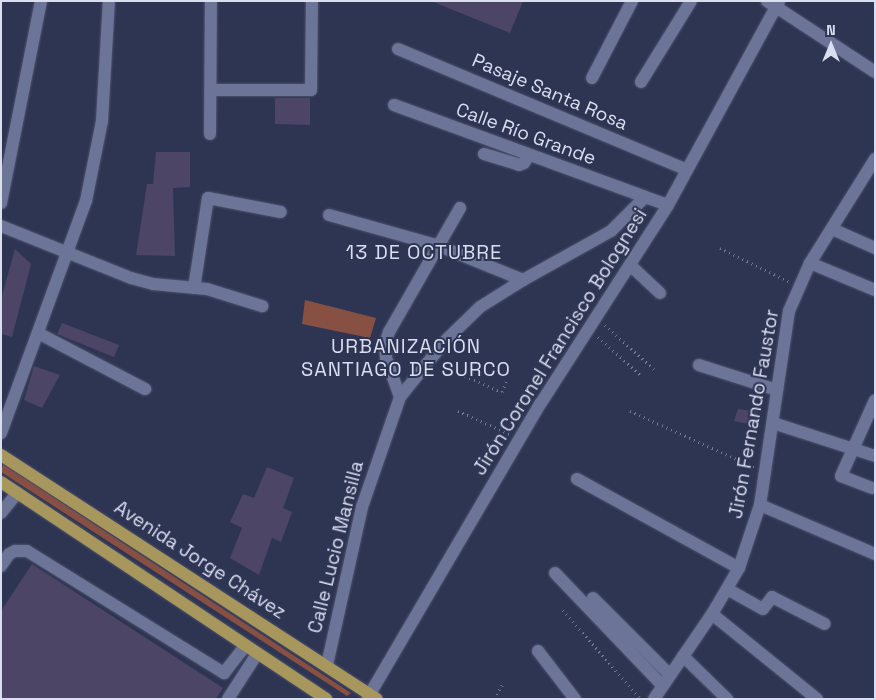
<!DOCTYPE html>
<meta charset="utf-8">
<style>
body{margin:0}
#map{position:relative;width:876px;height:700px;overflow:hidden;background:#2e3553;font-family:"Space Grotesk",sans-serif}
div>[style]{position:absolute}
.green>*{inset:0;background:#885043}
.building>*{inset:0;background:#4c4566}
.path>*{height:2.5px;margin-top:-1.25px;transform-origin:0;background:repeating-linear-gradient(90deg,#727992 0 1px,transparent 0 5px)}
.roads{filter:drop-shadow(0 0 1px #4d526c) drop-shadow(0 0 1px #4d526c)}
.minor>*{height:12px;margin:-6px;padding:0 6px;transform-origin:6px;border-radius:6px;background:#6c7497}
.major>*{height:12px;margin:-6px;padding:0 6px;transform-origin:6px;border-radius:6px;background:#a7975c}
span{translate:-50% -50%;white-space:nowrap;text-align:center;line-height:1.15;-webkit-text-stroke:4px #2e3553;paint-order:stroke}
.street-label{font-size:19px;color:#d9def1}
.neighbourhood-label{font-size:20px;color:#d9def1;letter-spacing:1px}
.frame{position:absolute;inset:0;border:2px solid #d9def1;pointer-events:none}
.north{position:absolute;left:806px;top:20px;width:50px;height:50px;-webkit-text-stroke:4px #2e3553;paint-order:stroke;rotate:0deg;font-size:14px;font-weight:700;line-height:20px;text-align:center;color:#d9def1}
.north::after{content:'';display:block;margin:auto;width:18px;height:22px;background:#d9def1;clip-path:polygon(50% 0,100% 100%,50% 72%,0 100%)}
</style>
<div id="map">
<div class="green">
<div style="clip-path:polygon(305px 300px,376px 318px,370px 338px,302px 324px)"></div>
<div style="clip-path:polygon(3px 464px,351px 693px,347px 696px,1px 472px)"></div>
</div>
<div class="building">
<div style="clip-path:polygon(431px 1px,523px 1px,510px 33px)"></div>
<div style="clip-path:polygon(275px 98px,310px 98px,310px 125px,275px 124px)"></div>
<div style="clip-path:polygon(156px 152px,190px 152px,190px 187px,173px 188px,175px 256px,136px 255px,147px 184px,153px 184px)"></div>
<div style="clip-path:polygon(15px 249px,31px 264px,12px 337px,1px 334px,1px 299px)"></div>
<div style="clip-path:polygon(62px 323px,119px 345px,114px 357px,57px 334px)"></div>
<div style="clip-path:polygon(34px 366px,60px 375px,42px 408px,24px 400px)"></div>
<div style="clip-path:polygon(738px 409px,757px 412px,754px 425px,734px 421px)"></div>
<div style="clip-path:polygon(267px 467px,294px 478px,283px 508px,292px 512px,281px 542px,272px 538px,259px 575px,230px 558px,242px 528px,230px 522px,243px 494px,254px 498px)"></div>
<div style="clip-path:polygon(32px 564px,223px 688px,216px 699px,1px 699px,1px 611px)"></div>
</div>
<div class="path">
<div style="left:720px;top:248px;width:76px;rotate:25.9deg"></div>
<div style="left:605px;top:325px;width:66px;rotate:41.9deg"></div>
<div style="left:598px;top:337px;width:59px;rotate:41.6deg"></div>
<div style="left:442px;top:366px;width:65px;rotate:23.4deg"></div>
<div style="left:502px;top:392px;width:14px;rotate:-69deg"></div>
<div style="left:458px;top:411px;width:57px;rotate:23.9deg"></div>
<div style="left:630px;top:411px;width:136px;rotate:24.3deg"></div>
<div style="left:563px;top:610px;width:118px;rotate:48.8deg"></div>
<div style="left:494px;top:699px;width:16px;rotate:-60deg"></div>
</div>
<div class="roads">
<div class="minor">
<div style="left:767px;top:1px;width:129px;rotate:33.3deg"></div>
<div style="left:398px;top:49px;width:313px;rotate:22.7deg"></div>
<div style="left:592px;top:78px;width:87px;rotate:-62.5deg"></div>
<div style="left:641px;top:82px;width:95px;rotate:-58.3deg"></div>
<div style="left:211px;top:90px;width:100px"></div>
<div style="left:311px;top:90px;width:89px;rotate:-89.4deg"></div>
<div style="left:394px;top:105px;width:267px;rotate:20.1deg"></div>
<div style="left:210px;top:134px;width:133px;rotate:-89.6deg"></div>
<div style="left:484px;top:154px;width:37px;rotate:17deg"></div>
<div style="left:519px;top:165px;width:5px;rotate:-22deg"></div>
<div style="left:524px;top:163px;width:9px;rotate:-58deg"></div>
<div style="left:1px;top:203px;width:206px;rotate:-78.8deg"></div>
<div style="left:329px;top:215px;width:114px;rotate:15.7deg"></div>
<div style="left:439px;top:246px;width:91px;rotate:22deg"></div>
<div style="left:1px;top:226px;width:140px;rotate:21.8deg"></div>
<div style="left:131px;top:278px;width:23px;rotate:15deg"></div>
<div style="left:153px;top:284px;width:54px;rotate:5.3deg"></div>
<div style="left:207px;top:289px;width:58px;rotate:17.2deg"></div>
<div style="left:832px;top:229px;width:47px;rotate:23.8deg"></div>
<div style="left:810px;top:263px;width:70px;rotate:22.6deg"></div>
<div style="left:630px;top:265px;width:41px;rotate:43deg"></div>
<div style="left:194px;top:288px;width:91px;rotate:-81.2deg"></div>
<div style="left:208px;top:198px;width:74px;rotate:10.9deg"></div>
<div style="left:38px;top:333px;width:121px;rotate:27.6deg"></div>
<div style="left:699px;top:365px;width:82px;rotate:17.8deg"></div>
<div style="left:400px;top:397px;width:41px;rotate:-109.7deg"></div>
<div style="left:386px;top:358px;width:14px;rotate:-94deg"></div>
<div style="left:385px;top:344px;width:13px;rotate:-72deg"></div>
<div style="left:389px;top:332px;width:143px;rotate:-60.2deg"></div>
<div style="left:773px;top:423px;width:107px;rotate:17.9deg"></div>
<div style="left:1px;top:433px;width:247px;rotate:-69.9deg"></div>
<div style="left:86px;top:201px;width:82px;rotate:-78.7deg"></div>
<div style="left:102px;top:121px;width:120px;rotate:-86.7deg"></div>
<div style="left:577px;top:479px;width:185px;rotate:28.8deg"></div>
<div style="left:872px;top:488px;width:33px;rotate:-159deg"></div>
<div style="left:841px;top:476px;width:83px;rotate:-65.9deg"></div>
<div style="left:760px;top:505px;width:125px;rotate:23.1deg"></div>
<div style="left:1px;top:513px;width:26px;rotate:-51deg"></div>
<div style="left:1px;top:566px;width:14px;rotate:-56deg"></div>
<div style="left:9px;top:554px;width:7px;rotate:-27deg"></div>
<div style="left:15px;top:551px;width:12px"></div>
<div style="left:27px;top:551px;width:232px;rotate:31.8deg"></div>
<div style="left:224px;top:673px;width:34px;rotate:-52deg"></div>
<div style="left:555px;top:573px;width:156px;rotate:46.3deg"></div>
<div style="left:727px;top:589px;width:41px;rotate:29.1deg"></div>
<div style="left:763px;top:609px;width:15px;rotate:-53deg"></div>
<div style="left:772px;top:597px;width:59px;rotate:27deg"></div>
<div style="left:593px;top:598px;width:109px;rotate:45deg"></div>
<div style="left:712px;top:614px;width:135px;rotate:39deg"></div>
<div style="left:538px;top:651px;width:61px;rotate:52.4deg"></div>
<div style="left:683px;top:656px;width:62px;rotate:44.3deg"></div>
<div style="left:327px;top:665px;width:162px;rotate:-77.5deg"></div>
<div style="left:362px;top:507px;width:116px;rotate:-70.9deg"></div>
<div style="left:400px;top:397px;width:73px;rotate:-51.1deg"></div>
<div style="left:446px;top:340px;width:47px;rotate:-44.1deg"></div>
<div style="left:480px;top:307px;width:51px;rotate:-32.1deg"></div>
<div style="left:523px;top:280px;width:101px;rotate:-29.1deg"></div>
<div style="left:611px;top:231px;width:48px;rotate:-45deg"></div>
<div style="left:645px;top:197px;width:24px;rotate:19deg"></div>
<div style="left:228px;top:699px;width:54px;rotate:-57.2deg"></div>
<div style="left:367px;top:699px;width:343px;rotate:-59.6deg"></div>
<div style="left:541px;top:403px;width:235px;rotate:-57.3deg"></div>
<div style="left:668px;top:205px;width:232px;rotate:-61.4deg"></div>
<div style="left:654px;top:699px;width:103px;rotate:-55.7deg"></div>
<div style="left:712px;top:614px;width:53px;rotate:-59.6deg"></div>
<div style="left:739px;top:568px;width:66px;rotate:-71.6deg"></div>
<div style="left:760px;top:505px;width:196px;rotate:-81.5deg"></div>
<div style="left:789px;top:311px;width:52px;rotate:-66.4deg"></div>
<div style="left:810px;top:263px;width:123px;rotate:-58deg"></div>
</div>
<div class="major">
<div style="left:1px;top:455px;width:448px;rotate:33deg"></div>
<div style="left:1px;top:482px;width:391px;rotate:33.7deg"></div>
</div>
</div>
<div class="street-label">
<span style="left:550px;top:92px;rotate:23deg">Pasaje Santa Rosa</span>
<span style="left:526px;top:134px;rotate:20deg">Calle Río Grande</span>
<span style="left:560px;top:342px;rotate:-58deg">Jirón Coronel Francisco Bolognesi</span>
<span style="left:754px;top:414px;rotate:-80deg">Jirón Fernando Faustor</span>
<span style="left:336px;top:547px;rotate:-76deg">Calle Lucio Mansilla</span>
<span style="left:200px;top:560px;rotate:33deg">Avenida Jorge Chávez</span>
</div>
<div class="neighbourhood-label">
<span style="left:424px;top:252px">13 DE OCTUBRE</span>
<span style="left:406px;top:358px">URBANIZACIÓN<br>SANTIAGO DE SURCO</span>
</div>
<div class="frame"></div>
<div class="north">N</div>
</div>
